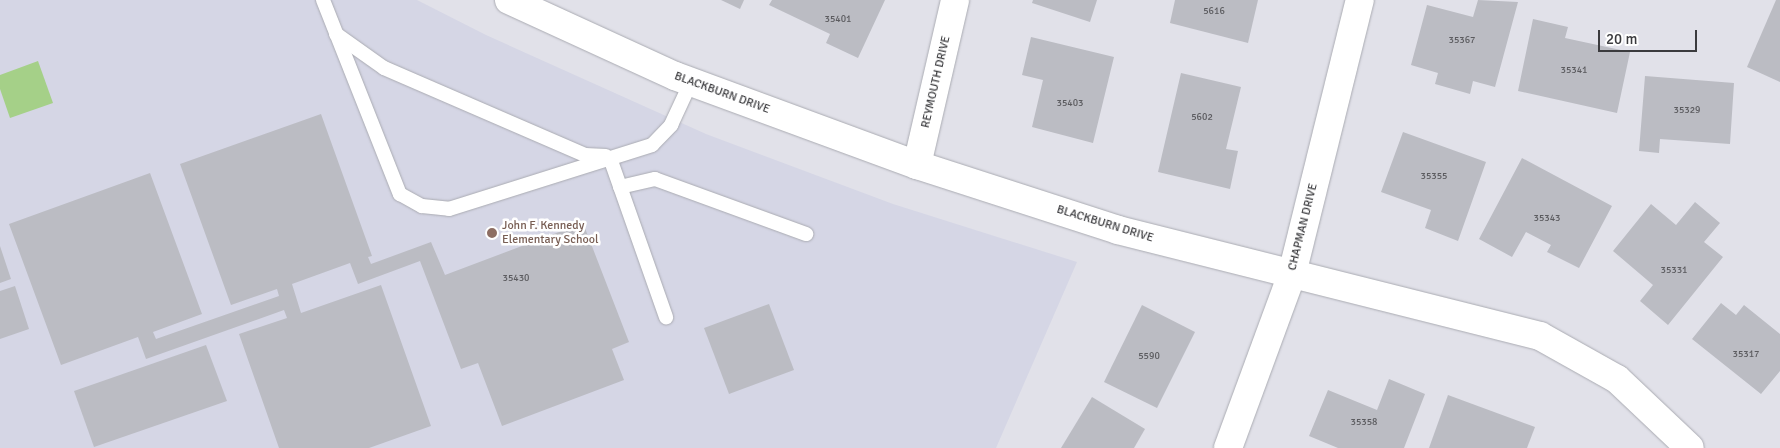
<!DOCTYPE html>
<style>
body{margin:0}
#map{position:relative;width:1780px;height:448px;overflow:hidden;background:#e1e1e9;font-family:Signika,sans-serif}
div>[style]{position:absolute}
.built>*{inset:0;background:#d5d6e5}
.green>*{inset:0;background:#a5d088}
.building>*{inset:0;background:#bbbcc3}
.roads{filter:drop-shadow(0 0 1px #aaabb2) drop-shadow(0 0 1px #aaabb2)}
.lane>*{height:14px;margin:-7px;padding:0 7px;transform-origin:7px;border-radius:7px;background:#fff}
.street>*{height:28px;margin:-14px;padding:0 14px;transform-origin:14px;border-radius:14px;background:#fff}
.dots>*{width:14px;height:14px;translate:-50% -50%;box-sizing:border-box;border:2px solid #fff;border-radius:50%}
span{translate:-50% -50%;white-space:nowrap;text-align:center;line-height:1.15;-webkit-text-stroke:5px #fff;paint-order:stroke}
.number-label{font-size:10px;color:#5b5b5f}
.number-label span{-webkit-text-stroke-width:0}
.street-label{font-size:12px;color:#3b3b3e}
.education-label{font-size:12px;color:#785e54}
.left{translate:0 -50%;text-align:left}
.scale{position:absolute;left:1598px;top:30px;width:99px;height:22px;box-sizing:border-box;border:2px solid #3b3b3e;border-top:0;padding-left:6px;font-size:15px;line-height:18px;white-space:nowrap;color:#3b3b3e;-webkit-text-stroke:4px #fff;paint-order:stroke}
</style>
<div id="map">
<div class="built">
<div style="clip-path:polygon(0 0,417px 0,486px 35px,706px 134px,893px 204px,1077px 262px,996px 448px,0 448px)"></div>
</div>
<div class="green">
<div style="clip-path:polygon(38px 61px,53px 103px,10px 118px,0 89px,0 75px)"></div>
</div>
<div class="building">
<div style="clip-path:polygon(721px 0,744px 0,740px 9px)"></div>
<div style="clip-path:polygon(772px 0,885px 0,858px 58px,826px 43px,830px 34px,769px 5px)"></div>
<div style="clip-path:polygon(1033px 0,1097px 0,1090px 22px,1032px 3px)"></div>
<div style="clip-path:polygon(1175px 0,1258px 0,1248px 43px,1170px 23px)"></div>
<div style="clip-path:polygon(1478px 0,1518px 2px,1495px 87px,1473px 81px,1470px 94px,1435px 84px,1438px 73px,1411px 65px,1427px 5px,1473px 17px)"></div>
<div style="clip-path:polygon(1776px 0,1780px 0,1780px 82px,1747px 67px)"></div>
<div style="clip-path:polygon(1533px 19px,1568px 27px,1565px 38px,1630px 52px,1617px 113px,1518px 91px)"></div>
<div style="clip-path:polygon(1031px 37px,1114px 57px,1093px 143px,1032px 127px,1043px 80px,1022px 75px)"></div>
<div style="clip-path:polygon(1181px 73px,1241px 87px,1226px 149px,1238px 151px,1230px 189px,1158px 172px)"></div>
<div style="clip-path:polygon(1645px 76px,1734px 83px,1730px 144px,1660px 139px,1659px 153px,1639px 151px)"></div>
<div style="clip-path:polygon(321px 114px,372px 256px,368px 257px,371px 264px,431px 242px,445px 275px,583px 223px,629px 342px,612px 349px,624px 380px,502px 426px,478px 363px,461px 369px,420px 261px,358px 284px,350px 263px,292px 284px,301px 313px,381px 285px,431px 426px,369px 448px,279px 448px,239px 334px,287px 318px,284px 310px,146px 359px,138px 337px,61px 365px,9px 224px,150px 173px,202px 314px,153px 332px,156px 339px,279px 296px,277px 289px,231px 305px,180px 164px)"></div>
<div style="clip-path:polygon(1403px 132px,1486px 162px,1458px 241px,1425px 228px,1431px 210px,1381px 192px)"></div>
<div style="clip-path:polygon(1522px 158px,1612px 206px,1579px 268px,1547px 252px,1551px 245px,1526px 232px,1512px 257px,1479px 239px)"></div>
<div style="clip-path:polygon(1695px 202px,1720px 223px,1704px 242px,1723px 257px,1668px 325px,1640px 301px,1653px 285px,1613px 251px,1651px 204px,1676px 225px)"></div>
<div style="clip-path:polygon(0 246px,11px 279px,0 283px)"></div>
<div style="clip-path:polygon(15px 286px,29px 329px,0 339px,0 291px)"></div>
<div style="clip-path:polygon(1721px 303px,1736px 315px,1744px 305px,1780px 334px,1780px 371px,1761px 394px,1692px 339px)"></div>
<div style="clip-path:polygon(769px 304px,794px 370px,729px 394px,704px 328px)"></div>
<div style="clip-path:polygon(1142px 305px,1195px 332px,1157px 408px,1104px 382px)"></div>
<div style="clip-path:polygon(206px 345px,227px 401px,94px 447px,74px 391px)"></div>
<div style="clip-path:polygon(1389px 379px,1425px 394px,1404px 448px,1338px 448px,1309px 436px,1328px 390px,1377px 410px)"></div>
<div style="clip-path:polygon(1448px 395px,1535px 427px,1527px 448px,1429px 448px)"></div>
<div style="clip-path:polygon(1092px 397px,1145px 429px,1134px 448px,1061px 448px)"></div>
</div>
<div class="roads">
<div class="lane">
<div style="left:323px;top:0;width:209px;rotate:68.4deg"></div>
<div style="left:400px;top:194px;width:25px;rotate:29deg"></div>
<div style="left:422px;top:206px;width:27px;rotate:6deg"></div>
<div style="left:449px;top:209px;width:213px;rotate:-17.5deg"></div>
<div style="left:652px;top:145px;width:28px;rotate:-46deg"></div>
<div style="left:671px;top:125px;width:47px;rotate:-65.1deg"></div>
<div style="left:336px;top:34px;width:59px;rotate:35.3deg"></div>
<div style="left:384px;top:68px;width:219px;rotate:23.4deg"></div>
<div style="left:585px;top:155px;width:21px;rotate:3deg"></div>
<div style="left:610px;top:158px;width:169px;rotate:70.6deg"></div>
<div style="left:620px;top:187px;width:36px;rotate:-13deg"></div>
<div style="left:655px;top:179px;width:161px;rotate:20deg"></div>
</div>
<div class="street">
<div style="left:509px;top:0;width:183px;rotate:24.6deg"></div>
<div style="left:675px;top:76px;width:258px;rotate:20.2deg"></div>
<div style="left:917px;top:165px;width:211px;rotate:17.9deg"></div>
<div style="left:1118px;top:230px;width:435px;rotate:14.1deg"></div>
<div style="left:1540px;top:336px;width:88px;rotate:29.2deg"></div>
<div style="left:1617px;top:379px;width:100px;rotate:43.4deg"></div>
<div style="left:917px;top:165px;width:169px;rotate:-77deg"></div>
<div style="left:1228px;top:448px;width:185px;rotate:-69.8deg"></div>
<div style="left:1292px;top:274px;width:282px;rotate:-76.1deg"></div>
</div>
</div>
<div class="dots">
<div style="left:492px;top:233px;background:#8d6e63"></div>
</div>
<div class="number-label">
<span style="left:1214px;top:12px">5616</span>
<span style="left:838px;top:20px">35401</span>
<span style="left:1462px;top:41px">35367</span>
<span style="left:1574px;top:71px">35341</span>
<span style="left:1070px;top:104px">35403</span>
<span style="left:1687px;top:111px">35329</span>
<span style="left:1202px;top:118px">5602</span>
<span style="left:1434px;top:177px">35355</span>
<span style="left:1547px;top:219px">35343</span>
<span style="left:1674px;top:271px">35331</span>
<span style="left:516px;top:279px">35430</span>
<span style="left:1746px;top:355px">35317</span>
<span style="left:1149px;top:357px">5590</span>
<span style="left:1364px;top:423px">35358</span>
</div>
<div class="street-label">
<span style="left:936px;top:82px;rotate:-77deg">REYMOUTH DRIVE</span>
<span style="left:722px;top:93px;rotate:20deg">BLACKBURN DRIVE</span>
<span style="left:1105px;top:224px;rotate:17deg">BLACKBURN DRIVE</span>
<span style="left:1303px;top:227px;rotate:-76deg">CHAPMAN DRIVE</span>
</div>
<div class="education-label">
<span class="left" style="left:502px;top:233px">John F. Kennedy<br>Elementary School</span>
</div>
<div class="scale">20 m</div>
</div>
